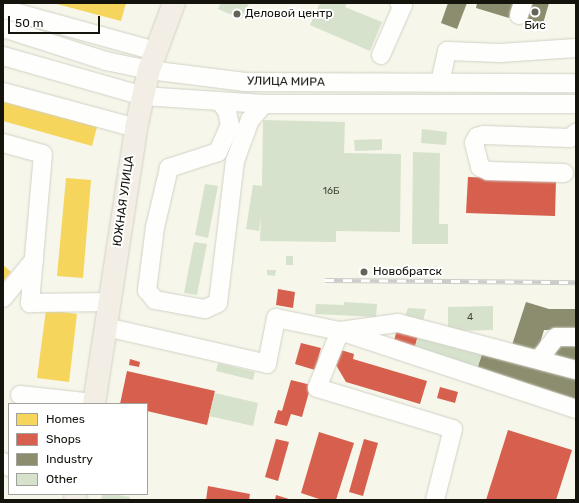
<!DOCTYPE html>
<meta charset="utf-8">
<style>
body{margin:0}
#map{position:relative;width:579px;height:503px;overflow:hidden;background:#f6f6ea;font-family:Rubik,sans-serif}
div>[style]{position:absolute}
.homes>*{inset:0;background:#f6d55c}
.shops>*{inset:0;background:#d6604d}
.industry>*{inset:0;background:#8c8c6e}
.building>*{inset:0;background:#d7e2cc}
.roads{filter:drop-shadow(0 0 1px #d1d1c7) drop-shadow(0 0 1px #d1d1c7)}
.minor>*{height:18px;margin:-9px;padding:0 9px;transform-origin:9px;border-radius:9px;background:#fefefc}
.major>*{height:22px;margin:-11px;padding:0 11px;transform-origin:11px;border-radius:11px;background:#f2eee5}
.rail>*{height:4.5px;margin-top:-2.25px;transform-origin:0;background:repeating-linear-gradient(90deg,#fff 0 9px,#ccccca 0 18px);box-sizing:border-box;border-block:1px solid #ccccca}
.dots>*{width:11px;height:11px;translate:-50% -50%;box-sizing:border-box;border:2px solid #fff;border-radius:50%}
span{translate:-50% -50%;white-space:nowrap;text-align:center;line-height:1.15;-webkit-text-stroke:4px #fff;paint-order:stroke}
.number-label{font-size:10px;color:#45483d}
.number-label span{-webkit-text-stroke-width:0}
.poi-label{font-size:12px;color:#14140d}
.left{translate:0 -50%;text-align:left}
.street-label{font-size:12px;color:#14140d}
.frame{position:absolute;inset:0;border:4px solid #14140d;pointer-events:none}
.legend{position:absolute;left:8px;top:403px;width:140px;height:92px;box-sizing:border-box;background:#fff;border:1px solid #a1a19e;margin:0;padding:5px 7px;list-style:none;font-size:12px;color:#14140d}
.legend li{display:flex;align-items:center;gap:8px;height:20px}
.legend b{width:20px;border:1px solid #a1a19e}
.scale{position:absolute;left:8px;top:16px;width:92px;height:18px;box-sizing:border-box;border:2px solid #14140d;border-top:0;padding-left:5px;font-size:12px;line-height:14px;white-space:nowrap;color:#14140d;-webkit-text-stroke:3px #fff;paint-order:stroke}
</style>
<div id="map">
<div class="homes">
<div style="clip-path:polygon(53px 3px,126px 3px,121px 21px)"></div>
<div style="clip-path:polygon(3px 96px,98px 123px,92px 146px,3px 121px)"></div>
<div style="clip-path:polygon(66px 178px,91px 180px,83px 278px,57px 276px)"></div>
<div style="clip-path:polygon(3px 265px,11px 272px,3px 281px)"></div>
<div style="clip-path:polygon(46px 310px,77px 314px,69px 382px,37px 378px)"></div>
</div>
<div class="shops">
<div style="clip-path:polygon(468px 177px,556px 180px,555px 216px,466px 213px)"></div>
<div style="clip-path:polygon(278px 289px,295px 292px,293px 308px,276px 305px)"></div>
<div style="clip-path:polygon(398px 326px,419px 332px,414px 350px,393px 344px)"></div>
<div style="clip-path:polygon(301px 343px,321px 348px,315px 370px,295px 364px)"></div>
<div style="clip-path:polygon(341px 350px,354px 354px,353px 359px,427px 381px,420px 404px,346px 382px,336px 365px)"></div>
<div style="clip-path:polygon(130px 359px,140px 362px,139px 367px,129px 365px)"></div>
<div style="clip-path:polygon(127px 371px,215px 391px,207px 425px,147px 411px,147px 404px,120px 404px)"></div>
<div style="clip-path:polygon(291px 380px,311px 385px,302px 417px,291px 414px,287px 426px,274px 423px,278px 410px,282px 411px)"></div>
<div style="clip-path:polygon(440px 387px,458px 392px,455px 403px,437px 398px)"></div>
<div style="clip-path:polygon(508px 430px,572px 450px,556px 500px,486px 500px)"></div>
<div style="clip-path:polygon(319px 432px,354px 443px,336px 500px,322px 500px,301px 493px)"></div>
<div style="clip-path:polygon(276px 439px,289px 442px,278px 481px,265px 477px)"></div>
<div style="clip-path:polygon(364px 439px,378px 443px,363px 496px,349px 492px)"></div>
<div style="clip-path:polygon(208px 486px,250px 494px,249px 500px,206px 500px)"></div>
<div style="clip-path:polygon(276px 495px,292px 500px,275px 500px)"></div>
</div>
<div class="industry">
<div style="clip-path:polygon(448px 3px,467px 3px,457px 29px,441px 23px)"></div>
<div style="clip-path:polygon(477px 3px,514px 3px,509px 18px,476px 8px)"></div>
<div style="clip-path:polygon(527px 3px,549px 3px,542px 27px,522px 20px)"></div>
<div style="clip-path:polygon(526px 302px,549px 309px,576px 309px,576px 330px,544px 330px,537px 353px,512px 345px)"></div>
<div style="clip-path:polygon(556px 341px,576px 347px,576px 367px,551px 360px)"></div>
<div style="clip-path:polygon(483px 351px,576px 378px,576px 399px,477px 369px)"></div>
</div>
<div class="building">
<div style="clip-path:polygon(221px 3px,249px 3px,241px 19px,218px 9px)"></div>
<div style="clip-path:polygon(320px 3px,347px 3px,345px 7px,382px 22px,370px 51px,310px 25px)"></div>
<div style="clip-path:polygon(263px 120px,345px 122px,344px 153px,401px 154px,400px 232px,336px 231px,336px 242px,260px 241px,261px 217px,259px 231px,246px 229px,253px 185px,262px 186px)"></div>
<div style="clip-path:polygon(422px 129px,447px 132px,446px 145px,421px 143px)"></div>
<div style="clip-path:polygon(382px 139px,382px 150px,355px 151px,354px 140px)"></div>
<div style="clip-path:polygon(413px 152px,440px 153px,439px 224px,448px 224px,448px 244px,412px 244px)"></div>
<div style="clip-path:polygon(205px 184px,218px 186px,208px 238px,195px 235px)"></div>
<div style="clip-path:polygon(194px 242px,207px 244px,197px 295px,184px 293px)"></div>
<div style="clip-path:polygon(286px 256px,293px 256px,293px 265px,286px 265px)"></div>
<div style="clip-path:polygon(267px 270px,276px 270px,275px 276px,267px 275px)"></div>
<div style="clip-path:polygon(344px 302px,377px 304px,376px 317px,315px 314px,316px 304px,344px 305px)"></div>
<div style="clip-path:polygon(493px 306px,493px 330px,448px 331px,448px 307px)"></div>
<div style="clip-path:polygon(408px 308px,426px 309px,422px 325px,404px 319px)"></div>
<div style="clip-path:polygon(419px 332px,483px 351px,477px 369px,414px 350px)"></div>
<div style="clip-path:polygon(218px 363px,255px 372px,253px 380px,216px 371px)"></div>
<div style="clip-path:polygon(215px 393px,258px 403px,253px 426px,209px 416px)"></div>
<div style="clip-path:polygon(102px 494px,112px 494px,130px 497px,129px 500px,101px 500px)"></div>
</div>
<div class="roads">
<div class="minor">
<div style="left:3px;top:9px;width:158px;rotate:15.4deg"></div>
<div style="left:519px;top:15px;width:13px;rotate:-72deg"></div>
<div style="left:3px;top:28px;width:108px;rotate:17.8deg"></div>
<div style="left:106px;top:61px;width:44px;rotate:11.8deg"></div>
<div style="left:149px;top:70px;width:97px;rotate:7.1deg"></div>
<div style="left:245px;top:82px;width:331px;rotate:0.2deg"></div>
<div style="left:381px;top:55px;width:55px;rotate:-66.3deg"></div>
<div style="left:403px;top:5px;width:4px;rotate:-153deg"></div>
<div style="left:3px;top:56px;width:146px;rotate:15.9deg"></div>
<div style="left:143px;top:96px;width:121px;rotate:3.8deg"></div>
<div style="left:264px;top:104px;width:312px"></div>
<div style="left:440px;top:82px;width:32px;rotate:-77deg"></div>
<div style="left:447px;top:51px;width:53px;rotate:2.2deg"></div>
<div style="left:500px;top:53px;width:76px;rotate:-3.8deg"></div>
<div style="left:3px;top:92px;width:138px;rotate:15.1deg"></div>
<div style="left:220px;top:102px;width:11px;rotate:52deg"></div>
<div style="left:227px;top:111px;width:14px;rotate:78deg"></div>
<div style="left:230px;top:125px;width:30px;rotate:114deg"></div>
<div style="left:218px;top:152px;width:52px;rotate:161.9deg"></div>
<div style="left:169px;top:168px;width:61px;rotate:103.3deg"></div>
<div style="left:155px;top:227px;width:64px;rotate:97.2deg"></div>
<div style="left:147px;top:290px;width:13px;rotate:51deg"></div>
<div style="left:155px;top:300px;width:51px;rotate:10.2deg"></div>
<div style="left:205px;top:309px;width:14px;rotate:-25deg"></div>
<div style="left:218px;top:303px;width:143px;rotate:-83.2deg"></div>
<div style="left:235px;top:161px;width:44px;rotate:-69.9deg"></div>
<div style="left:250px;top:120px;width:21px;rotate:-49deg"></div>
<div style="left:3px;top:143px;width:41px;rotate:15.4deg"></div>
<div style="left:43px;top:154px;width:150px;rotate:95deg"></div>
<div style="left:30px;top:303px;width:79px;rotate:-0.7deg"></div>
<div style="left:564px;top:173px;width:76px;rotate:-178.5deg"></div>
<div style="left:488px;top:171px;width:9px;rotate:-153deg"></div>
<div style="left:480px;top:167px;width:25px;rotate:-104deg"></div>
<div style="left:474px;top:143px;width:7px;rotate:-63deg"></div>
<div style="left:477px;top:137px;width:7px;rotate:-16deg"></div>
<div style="left:484px;top:135px;width:86px;rotate:2deg"></div>
<div style="left:570px;top:138px;width:8px;rotate:-40deg"></div>
<div style="left:3px;top:298px;width:49px;rotate:-50.8deg"></div>
<div style="left:106px;top:327px;width:165px;rotate:12.9deg"></div>
<div style="left:267px;top:364px;width:47px;rotate:-78.9deg"></div>
<div style="left:276px;top:318px;width:65px;rotate:11.5deg"></div>
<div style="left:340px;top:331px;width:59px;rotate:-7.9deg"></div>
<div style="left:398px;top:323px;width:184px;rotate:14.8deg"></div>
<div style="left:539px;top:359px;width:28px;rotate:-52deg"></div>
<div style="left:556px;top:337px;width:20px"></div>
<div style="left:20px;top:395px;width:74px;rotate:6.2deg"></div>
<div style="left:3px;top:462px;width:8px;rotate:40deg"></div>
<div style="left:435px;top:500px;width:73px;rotate:-75.8deg"></div>
<div style="left:453px;top:429px;width:142px;rotate:-163.2deg"></div>
<div style="left:317px;top:388px;width:61px;rotate:-68deg"></div>
<div style="left:340px;top:331px;width:249px;rotate:18.3deg"></div>
</div>
<div class="major">
<div style="left:94px;top:404px;width:279px;rotate:-81.3deg"></div>
<div style="left:136px;top:128px;width:59px;rotate:-77.4deg"></div>
<div style="left:149px;top:70px;width:72px;rotate:-69.5deg"></div>
<div style="left:75px;top:500px;width:6px;rotate:-81deg"></div>
</div>
</div>
<div class="rail">
<div style="left:325px;top:280px;width:251px;rotate:0.5deg"></div>
</div>
<div class="dots">
<div style="left:535px;top:12px;background:#63635a"></div>
<div style="left:237px;top:14px;background:#63635a"></div>
<div style="left:364px;top:272px;background:#63635a"></div>
</div>
<div class="number-label">
<span style="left:331px;top:192px">16Б</span>
<span style="left:470px;top:318px">4</span>
</div>
<div class="poi-label">
<span class="left" style="left:245px;top:14px">Деловой центр</span>
<span style="left:535px;top:26px">Бис</span>
<span class="left" style="left:373px;top:272px">Новобратск</span>
</div>
<div class="street-label">
<span style="left:286px;top:82px;rotate:1deg">УЛИЦА МИРА</span>
<span style="left:124px;top:201px;rotate:-82deg">ЮЖНАЯ УЛИЦА</span>
</div>
<div class="frame"></div>
<ul class="legend">
<li><b style="height:11px;background:#f6d55c"></b>Homes</li>
<li><b style="height:11px;background:#d6604d"></b>Shops</li>
<li><b style="height:11px;background:#8c8c6e"></b>Industry</li>
<li><b style="height:11px;background:#d7e2cc"></b>Other</li>
</ul>
<div class="scale">50 m</div>
</div>
